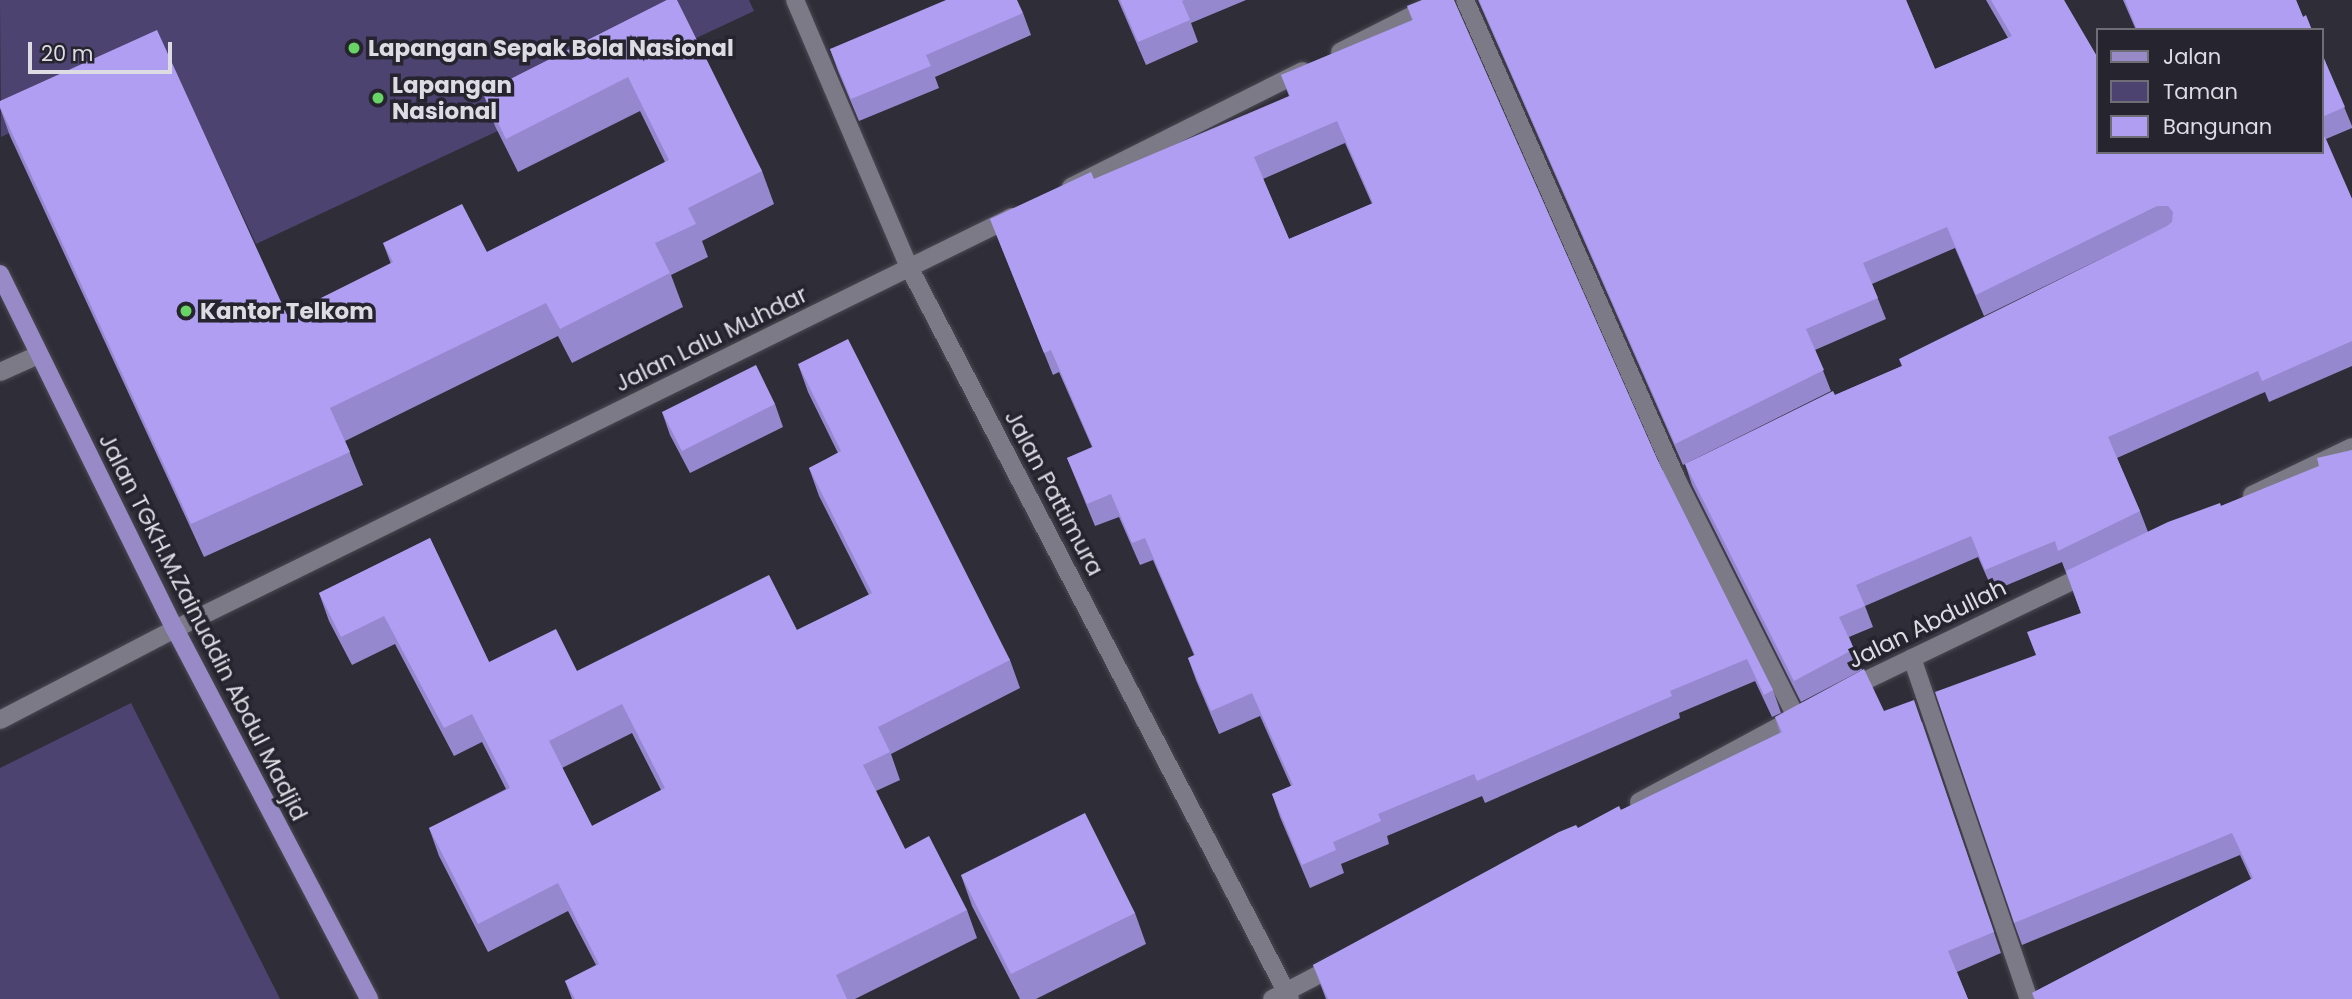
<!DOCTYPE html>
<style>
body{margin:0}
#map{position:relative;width:2352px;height:999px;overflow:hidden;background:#2f2e38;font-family:Poppins,sans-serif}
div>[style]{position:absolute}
.green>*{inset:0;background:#4d4370}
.roads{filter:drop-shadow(0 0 2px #4b4953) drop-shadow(0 0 2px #4b4953)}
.minor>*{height:18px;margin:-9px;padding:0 9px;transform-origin:9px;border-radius:9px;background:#7c7a87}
.major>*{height:18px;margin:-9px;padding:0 9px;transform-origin:9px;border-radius:9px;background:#978ac6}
.wall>*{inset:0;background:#9688cf}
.building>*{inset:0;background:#af9ef1}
.dots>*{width:19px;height:19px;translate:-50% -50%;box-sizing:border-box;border:4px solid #26242e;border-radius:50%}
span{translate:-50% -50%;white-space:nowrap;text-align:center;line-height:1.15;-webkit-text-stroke:7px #26242e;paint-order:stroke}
.poi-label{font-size:23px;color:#dddce3;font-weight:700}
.left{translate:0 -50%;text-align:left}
.street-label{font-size:23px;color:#dddce3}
.legend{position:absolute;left:2096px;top:28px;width:228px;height:126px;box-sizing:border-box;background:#26242e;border:2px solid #6f6e76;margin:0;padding:9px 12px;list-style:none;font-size:21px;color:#dddce3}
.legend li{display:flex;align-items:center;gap:14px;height:35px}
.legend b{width:35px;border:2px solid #6f6e76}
.scale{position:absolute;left:28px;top:42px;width:144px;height:32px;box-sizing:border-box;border:4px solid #dddce3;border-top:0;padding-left:9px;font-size:21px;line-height:24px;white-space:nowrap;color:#dddce3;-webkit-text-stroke:5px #26242e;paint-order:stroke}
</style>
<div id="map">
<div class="green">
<div style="clip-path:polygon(0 0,749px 0,754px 11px,256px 244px,169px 59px,1px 137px)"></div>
<div style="clip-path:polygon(131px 703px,280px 999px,0 999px,0 768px)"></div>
</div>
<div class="roads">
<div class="minor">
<div style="left:795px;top:0;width:293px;rotate:66.9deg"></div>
<div style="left:910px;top:269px;width:823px;rotate:62.5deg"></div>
<div style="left:1465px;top:0;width:525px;rotate:66.17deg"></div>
<div style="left:1677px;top:480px;width:265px;rotate:63.3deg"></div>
<div style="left:1340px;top:52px;width:115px;rotate:-26.8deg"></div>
<div style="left:1071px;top:187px;width:259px;rotate:-26.6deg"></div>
<div style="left:0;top:372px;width:42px;rotate:-24.1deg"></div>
<div style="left:2252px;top:495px;width:111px;rotate:-25.6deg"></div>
<div style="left:1912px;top:658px;width:361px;rotate:71.1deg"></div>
<div style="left:1848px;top:689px;width:270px;rotate:-25.7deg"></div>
<div style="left:0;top:720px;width:197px;rotate:-27.5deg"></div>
<div style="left:175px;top:629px;width:933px;rotate:-26.21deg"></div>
<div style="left:1639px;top:802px;width:182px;rotate:-28.3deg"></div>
<div style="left:1272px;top:999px;width:73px;rotate:-27.6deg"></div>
</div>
<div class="major">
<div style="left:0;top:274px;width:396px;rotate:63.8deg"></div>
<div style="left:175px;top:629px;width:418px;rotate:62.3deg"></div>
</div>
</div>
<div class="wall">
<div style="clip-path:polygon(667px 0,762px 171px,774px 204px,702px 241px,708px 257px,671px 275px,683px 307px,572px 363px,558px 336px,345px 441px,363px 485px,204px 557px,10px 136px,0 108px,0 101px,287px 315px,391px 264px,383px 243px,487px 252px,665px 162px,640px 111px,518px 172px,495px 126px,483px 93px)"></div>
<div style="clip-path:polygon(1118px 0,1246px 0,1191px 23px,1198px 42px,1146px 65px)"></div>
<div style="clip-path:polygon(1478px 0,1906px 0,1935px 69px,2008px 38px,1986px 0,2064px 0,2098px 152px,2322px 152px,2322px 54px,2352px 126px,2352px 128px,2326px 139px,2352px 199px,2352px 366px,2269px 402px,2265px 392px,2117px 458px,2140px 511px,2148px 532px,2221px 506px,2319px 466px,2352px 450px,2352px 999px,2034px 999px,2032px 993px,2251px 879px,2240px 855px,2022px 945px,2014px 923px,2036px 655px,2081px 613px,2062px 562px,1993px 591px,1978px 557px,1865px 606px,1873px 627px,1849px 637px,1862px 670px,1801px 702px,1692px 485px,1685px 464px,1835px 395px,1902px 366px,2166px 227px,1984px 316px,1955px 248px,1872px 284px,1886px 319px,1815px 350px,1831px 391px,1683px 465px)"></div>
<div style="clip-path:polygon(2123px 0,2296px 0,2303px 17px,2312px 30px,2136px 30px)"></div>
<div style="clip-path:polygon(evenodd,1407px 6px,1659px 463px,1773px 690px,1781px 713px,1772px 717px,1755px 681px,1679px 713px,1680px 718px,1485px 803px,1482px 796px,1387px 836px,1389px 844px,1341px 864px,1344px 873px,1310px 888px,1280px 817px,1272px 794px,1291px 786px,1260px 716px,1219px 734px,1196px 680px,1188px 658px,1194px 655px,1153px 560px,1140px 565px,1119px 517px,1095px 526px,1067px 458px,1092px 447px,1059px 372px,1053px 375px,990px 219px,1094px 179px,1289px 96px,1281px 75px,1412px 20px,1407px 6px,1345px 143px,1372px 204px,1289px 239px,1263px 179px,1345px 143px)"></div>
<div style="clip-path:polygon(1023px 13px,1031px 35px,935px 77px,939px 88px,859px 121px,838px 71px,830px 49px)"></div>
<div style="clip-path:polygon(evenodd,798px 364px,1010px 660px,1020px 688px,891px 754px,900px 780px,876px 791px,905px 849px,967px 910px,977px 938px,855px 999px,572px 999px,565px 981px,596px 965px,568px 911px,488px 952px,439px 856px,429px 828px,506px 789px,482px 742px,454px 756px,395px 644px,352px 665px,329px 621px,319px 593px,430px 538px,489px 662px,577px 671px,797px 630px,869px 595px,819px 496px,809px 468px,838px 453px,808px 392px,798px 364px,632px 733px,661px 790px,592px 826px,562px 768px,632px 733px)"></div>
<div style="clip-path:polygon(775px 404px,783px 427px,690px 473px,670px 435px,662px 412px)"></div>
<div style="clip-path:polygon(1884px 711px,1922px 722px,2001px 953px,1957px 972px,1968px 999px,1326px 999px,1313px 965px,1578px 828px,1621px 810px,1780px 733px,1775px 717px)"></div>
<div style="clip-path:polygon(961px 875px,1135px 913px,1146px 944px,1036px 999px,1020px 999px,972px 906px)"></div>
</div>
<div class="building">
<div style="clip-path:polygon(667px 0,677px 0,762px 171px,688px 208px,696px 224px,655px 243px,670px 273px,560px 329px,546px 303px,330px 408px,350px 452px,191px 524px,0 107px,0 101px,157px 30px,287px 315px,393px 262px,383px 243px,462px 204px,487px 252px,669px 160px,628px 77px,506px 139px,483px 93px)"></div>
<div style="clip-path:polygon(946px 0,1017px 0,1023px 13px,926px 55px,931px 66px,851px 99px,830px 49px)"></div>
<div style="clip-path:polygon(1120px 0,1184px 0,1182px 1px,1190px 20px,1138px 42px)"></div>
<div style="clip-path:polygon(evenodd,1422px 0,1454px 0,1659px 463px,1773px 690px,1764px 695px,1747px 659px,1670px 691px,1672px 696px,1477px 781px,1474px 774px,1378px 814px,1381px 821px,1333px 842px,1336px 850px,1302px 865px,1272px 794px,1293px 785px,1252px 693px,1211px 711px,1188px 658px,1195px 655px,1145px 538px,1132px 543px,1111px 494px,1087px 504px,1067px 458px,1093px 447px,1051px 350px,1044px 353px,990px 219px,1091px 172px,1094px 179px,1290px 96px,1281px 75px,1413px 20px,1407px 6px,1422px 0,1337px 121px,1373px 203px,1289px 239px,1254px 157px,1337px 121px)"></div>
<div style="clip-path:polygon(1479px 0,1906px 0,1935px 69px,2012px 36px,1991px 0,2064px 0,2098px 58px,2098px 152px,2322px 152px,2322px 131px,2352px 199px,2352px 341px,2262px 381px,2258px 371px,2108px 437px,2140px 511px,2058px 551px,2055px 541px,1985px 570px,1971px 536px,1856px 585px,1865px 606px,1839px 617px,1854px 649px,1794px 681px,1685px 464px,1833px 391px,1835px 395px,1902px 366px,1899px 359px,2167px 226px,2172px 222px,2173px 212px,2168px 206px,2157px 206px,1976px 295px,1947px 227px,1863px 263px,1878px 298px,1806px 329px,1824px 370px,1675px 444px)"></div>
<div style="clip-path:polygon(2125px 0,2296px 0,2303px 17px,2306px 15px,2312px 30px,2137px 30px)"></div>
<div style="clip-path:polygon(2322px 54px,2345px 107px,2322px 117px)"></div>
<div style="clip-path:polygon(evenodd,848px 339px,1010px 660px,878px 727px,890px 752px,863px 765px,905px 849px,929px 836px,967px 910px,836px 975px,847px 999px,575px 999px,565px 981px,599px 964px,558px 883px,478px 924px,429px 828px,510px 788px,472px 714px,444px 728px,384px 616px,341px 637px,319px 593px,430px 538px,489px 662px,556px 629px,577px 671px,769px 575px,797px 630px,872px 593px,809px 468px,841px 451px,798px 364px,848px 339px,622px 704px,665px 788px,592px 826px,549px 741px,622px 704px)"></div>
<div style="clip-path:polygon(756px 365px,775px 404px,682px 451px,662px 412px)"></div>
<div style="clip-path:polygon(2352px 450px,2352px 999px,2035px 999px,2032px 993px,2253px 878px,2232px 833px,2014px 923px,1935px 692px,2036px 655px,2027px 632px,2081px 613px,2066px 571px,2168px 522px,2220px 503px,2221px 506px,2319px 466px,2317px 458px)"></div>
<div style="clip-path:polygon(1864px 669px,1884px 711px,1914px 700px,1994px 932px,1948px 951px,1968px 999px,1328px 999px,1313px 965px,1559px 832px,1576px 825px,1578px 828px,1619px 806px,1621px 810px,1782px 732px,1775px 717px)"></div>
<div style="clip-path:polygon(1085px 813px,1135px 913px,1011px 974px,961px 875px)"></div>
</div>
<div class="dots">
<div style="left:354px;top:48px;background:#68d465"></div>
<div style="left:378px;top:98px;background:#68d465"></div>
<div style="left:186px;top:311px;background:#68d465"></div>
</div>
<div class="poi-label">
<span class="left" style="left:368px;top:48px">Lapangan Sepak Bola Nasional</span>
<span class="left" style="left:392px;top:98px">Lapangan<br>Nasional</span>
<span class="left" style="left:200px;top:311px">Kantor Telkom</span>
</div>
<div class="street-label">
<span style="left:711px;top:339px;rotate:-26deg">Jalan Lalu Muhdar</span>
<span style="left:1054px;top:493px;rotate:62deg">Jalan Pattimura</span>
<span style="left:1927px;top:624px;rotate:-26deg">Jalan Abdullah</span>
<span style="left:203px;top:627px;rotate:63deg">Jalan TGKH.M.Zainuddin Abdul Madjid</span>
</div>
<ul class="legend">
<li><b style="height:9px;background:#978ac6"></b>Jalan</li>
<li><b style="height:19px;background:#4d4370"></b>Taman</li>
<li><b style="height:19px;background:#af9ef1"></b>Bangunan</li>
</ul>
<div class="scale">20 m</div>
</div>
